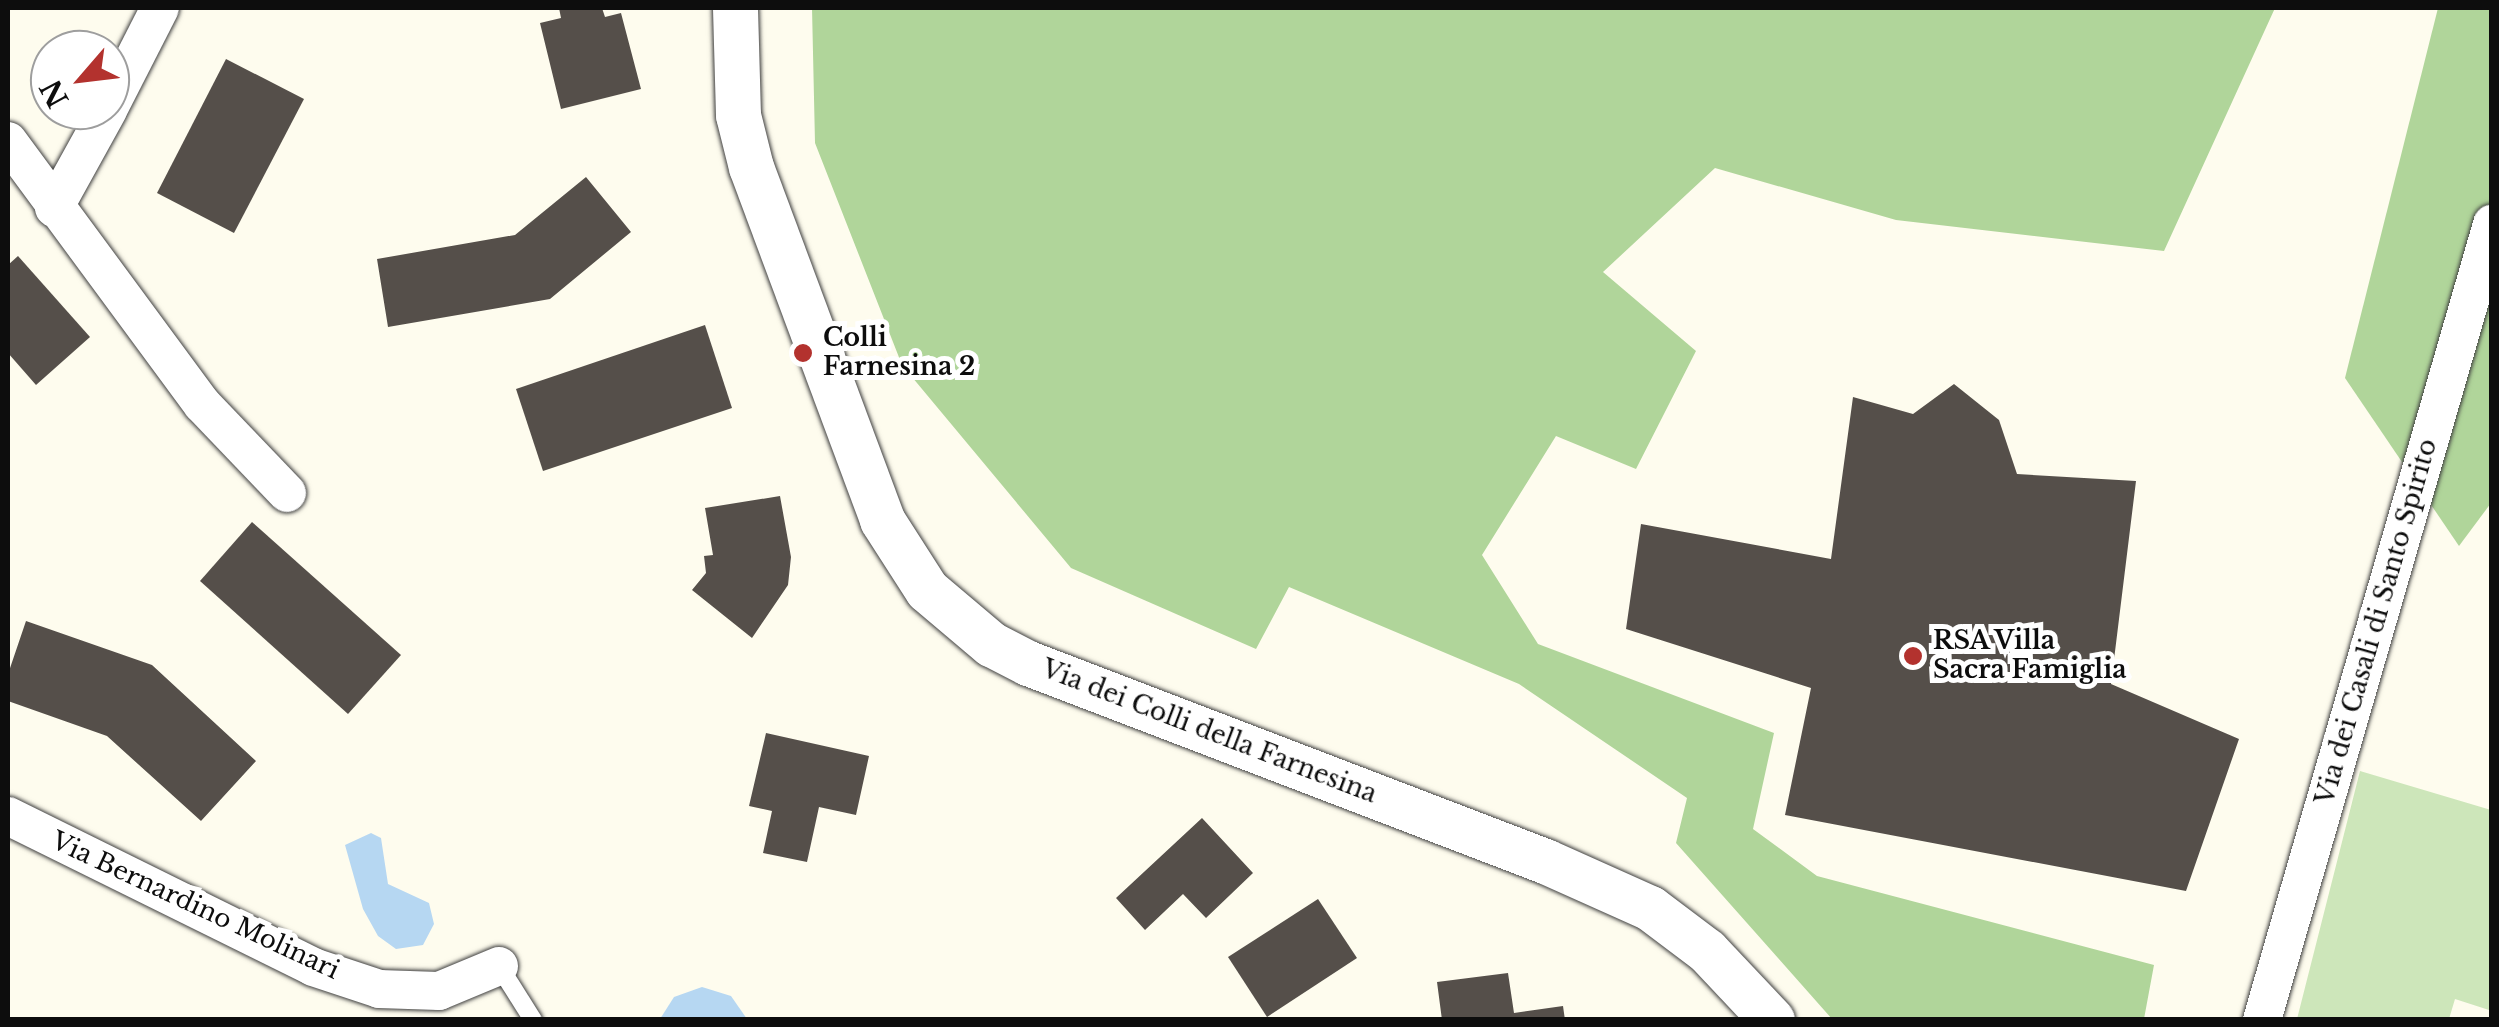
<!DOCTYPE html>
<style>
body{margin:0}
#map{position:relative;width:2499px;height:1027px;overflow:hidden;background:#fefcee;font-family:"Libre Baskerville",serif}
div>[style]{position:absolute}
.green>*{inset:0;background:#cde6ba}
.forest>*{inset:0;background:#b0d59a}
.water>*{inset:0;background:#b6d7f2}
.building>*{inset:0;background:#554f4a}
.roads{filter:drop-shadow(0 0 2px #404040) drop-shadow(0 0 2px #404040)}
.service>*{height:18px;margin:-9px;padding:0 9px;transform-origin:9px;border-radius:9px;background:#fff}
.minor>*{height:38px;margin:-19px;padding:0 19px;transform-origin:19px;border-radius:19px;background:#fff}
.tertiary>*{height:45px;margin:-22.5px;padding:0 22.5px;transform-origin:22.5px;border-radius:22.5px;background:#fff}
.dots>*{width:28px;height:28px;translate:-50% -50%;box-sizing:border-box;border:5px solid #fff;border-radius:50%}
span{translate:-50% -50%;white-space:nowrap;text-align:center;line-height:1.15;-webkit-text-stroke:10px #fff;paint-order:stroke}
.poi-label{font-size:25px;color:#0d0d0d;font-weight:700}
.left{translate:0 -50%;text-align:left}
.street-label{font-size:25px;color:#0d0d0d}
.frame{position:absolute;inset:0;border:10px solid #0d0d0d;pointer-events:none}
.north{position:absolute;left:30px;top:30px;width:100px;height:100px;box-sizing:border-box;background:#fff;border:2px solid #9e9e9e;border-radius:50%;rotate:242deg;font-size:28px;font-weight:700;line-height:40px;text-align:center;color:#0d0d0d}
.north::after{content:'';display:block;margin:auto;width:35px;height:45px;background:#b3322e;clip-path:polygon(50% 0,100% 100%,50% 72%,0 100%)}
</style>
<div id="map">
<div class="green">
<div style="clip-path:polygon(2360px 771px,2491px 810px,2489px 1010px,2455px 999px,2449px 1019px,2297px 1019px)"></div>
</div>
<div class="forest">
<div style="clip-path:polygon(812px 8px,2275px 8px,2164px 251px,1896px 220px,1715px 168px,1603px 272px,1696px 351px,1636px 469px,1556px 436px,1482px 555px,1538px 644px,1774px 733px,1753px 829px,1817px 876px,2154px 965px,2144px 1019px,1832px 1019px,1676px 843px,1687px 798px,1519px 684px,1289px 587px,1256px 649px,1071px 568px,902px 365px,815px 143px)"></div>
<div style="clip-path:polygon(2438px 8px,2491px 8px,2491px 503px,2459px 546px,2345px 378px)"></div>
</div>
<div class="water">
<div style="clip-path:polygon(371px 833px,381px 838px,388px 884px,429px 903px,434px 924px,423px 945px,396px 949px,378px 936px,363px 909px,345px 845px)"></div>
<div style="clip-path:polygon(702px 987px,731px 996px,747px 1019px,660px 1019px,674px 997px)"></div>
</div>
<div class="building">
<div style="clip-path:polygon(559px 8px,602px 8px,605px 17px,621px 13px,641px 89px,561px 109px,540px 23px,561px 18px)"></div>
<div style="clip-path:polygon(226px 59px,304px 99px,234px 233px,157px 193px)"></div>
<div style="clip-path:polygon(586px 177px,631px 232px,550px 299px,388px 327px,377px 259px,515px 235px)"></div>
<div style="clip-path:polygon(18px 256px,90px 337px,36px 385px,8px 353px,8px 265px)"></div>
<div style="clip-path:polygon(705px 325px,732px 408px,543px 471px,516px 389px)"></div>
<div style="clip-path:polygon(1954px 384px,1999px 420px,2017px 474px,2136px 481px,2111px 684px,2239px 739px,2186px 891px,1785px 815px,1811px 688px,1626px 629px,1641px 524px,1831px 559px,1853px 397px,1913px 414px)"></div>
<div style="clip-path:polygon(780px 496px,791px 557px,788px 585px,752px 638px,692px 590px,706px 573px,704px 556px,713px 555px,705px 508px)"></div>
<div style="clip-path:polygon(252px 522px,401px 655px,348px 714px,200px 581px)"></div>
<div style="clip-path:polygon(26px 621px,152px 665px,256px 761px,201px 821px,107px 736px,8px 701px,8px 674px)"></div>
<div style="clip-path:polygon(766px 733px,869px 756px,856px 815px,819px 807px,807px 862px,763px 853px,772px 811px,749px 806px)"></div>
<div style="clip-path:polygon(1202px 818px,1253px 873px,1206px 918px,1183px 894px,1145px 930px,1116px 898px)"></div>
<div style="clip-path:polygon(1318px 899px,1357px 958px,1267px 1017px,1228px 957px)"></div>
<div style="clip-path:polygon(1508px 973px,1514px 1013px,1563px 1006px,1565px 1020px,1442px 1020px,1437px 982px)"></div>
</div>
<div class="roads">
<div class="service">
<div style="left:499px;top:966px;width:64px;rotate:57.8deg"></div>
</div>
<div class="minor">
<div style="left:110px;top:106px;width:110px;rotate:-63deg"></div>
<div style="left:8px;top:141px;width:327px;rotate:53.6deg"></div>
<div style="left:202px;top:404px;width:123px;rotate:46.3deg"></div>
<div style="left:54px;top:208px;width:112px;rotate:-61.1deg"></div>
<div style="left:8px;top:816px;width:340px;rotate:26.3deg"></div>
<div style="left:313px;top:967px;width:70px;rotate:18.4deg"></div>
<div style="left:379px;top:989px;width:60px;rotate:1.9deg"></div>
<div style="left:439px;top:991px;width:65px;rotate:-22.6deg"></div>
<div style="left:2262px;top:1020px;width:829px;rotate:-73.88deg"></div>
</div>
<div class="tertiary">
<div style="left:735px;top:8px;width:107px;rotate:88.4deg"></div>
<div style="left:738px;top:115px;width:54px;rotate:76deg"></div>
<div style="left:751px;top:167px;width:377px;rotate:69.6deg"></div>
<div style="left:882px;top:520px;width:83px;rotate:57.3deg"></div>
<div style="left:927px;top:590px;width:84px;rotate:40.2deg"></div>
<div style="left:991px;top:644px;width:42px;rotate:27.2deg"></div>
<div style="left:1028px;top:663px;width:554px;rotate:20.96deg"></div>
<div style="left:1545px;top:861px;width:115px;rotate:24.1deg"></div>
<div style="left:1650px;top:908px;width:71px;rotate:37deg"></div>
<div style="left:1707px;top:951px;width:95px;rotate:46.7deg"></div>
</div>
</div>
<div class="dots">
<div style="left:803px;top:353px;background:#b3322e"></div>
<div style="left:1913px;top:656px;background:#b3322e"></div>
</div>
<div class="poi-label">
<span class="left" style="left:823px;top:353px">Colli<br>Farnesina 2</span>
<span class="left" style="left:1933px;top:656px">RSA Villa<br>Sacra Famiglia</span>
</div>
<div class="street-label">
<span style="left:2377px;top:622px;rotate:-74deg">Via dei Casali di Santo Spirito</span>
<span style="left:1209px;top:732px;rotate:21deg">Via dei Colli della Farnesina</span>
<span style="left:195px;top:906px;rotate:25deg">Via Bernardino Molinari</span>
</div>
<div class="frame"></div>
<div class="north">N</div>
</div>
